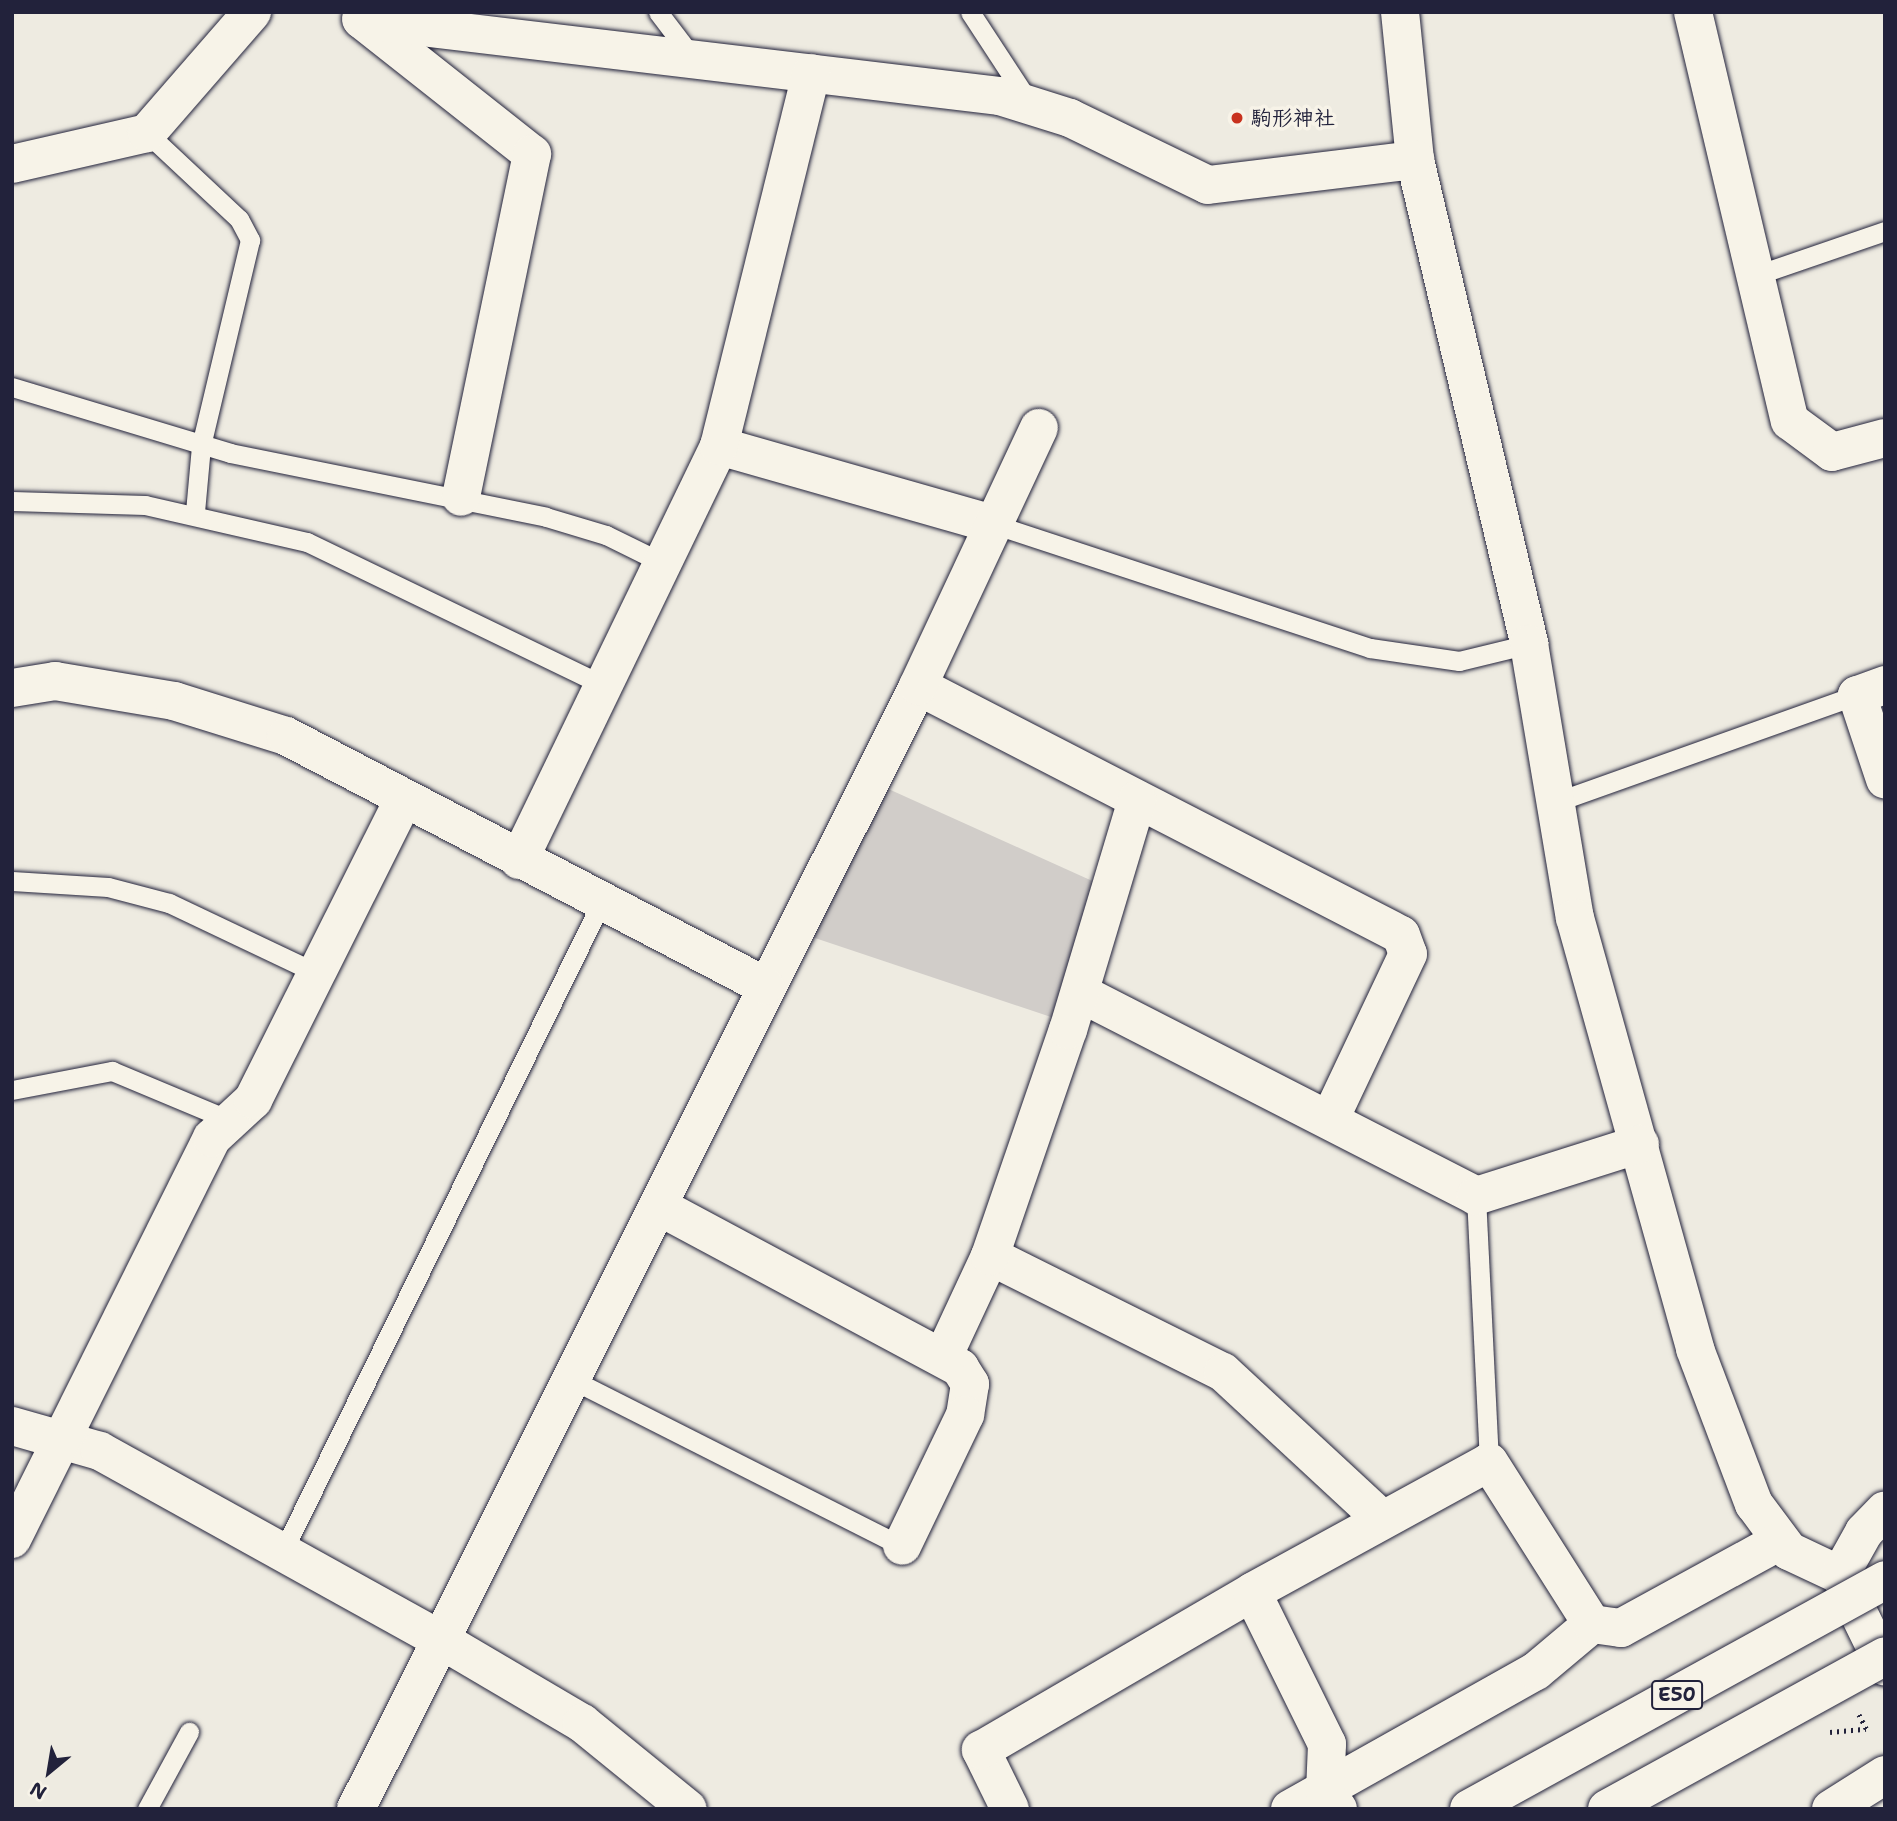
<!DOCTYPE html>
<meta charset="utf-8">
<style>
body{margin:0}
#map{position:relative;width:1897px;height:1821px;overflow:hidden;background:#eeebe1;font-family:"Shantell Sans","Klee One",sans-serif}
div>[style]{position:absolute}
.green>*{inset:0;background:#d1cdc9}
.path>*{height:4.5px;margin-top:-2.25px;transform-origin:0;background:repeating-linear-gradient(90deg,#22223b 0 2px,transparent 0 7px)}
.roads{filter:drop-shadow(0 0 2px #22223b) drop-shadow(0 0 2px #22223b)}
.service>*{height:19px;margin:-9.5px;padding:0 9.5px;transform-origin:9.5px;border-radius:9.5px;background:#f7f3e8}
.minor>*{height:38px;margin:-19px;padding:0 19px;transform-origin:19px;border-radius:19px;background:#f7f3e8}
.tertiary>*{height:38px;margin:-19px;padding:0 19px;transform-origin:19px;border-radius:19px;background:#f7f3e8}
.bridges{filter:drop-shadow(0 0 2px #22223b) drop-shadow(0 0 2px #22223b)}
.motorway-bridge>*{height:38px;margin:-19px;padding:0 19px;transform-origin:19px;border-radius:19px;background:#f7f3e8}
.dots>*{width:19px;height:19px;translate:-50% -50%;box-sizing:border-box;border:4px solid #f7f3e8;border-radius:50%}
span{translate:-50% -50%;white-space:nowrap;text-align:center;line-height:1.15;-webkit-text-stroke:7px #f7f3e8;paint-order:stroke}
.shield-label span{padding:2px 5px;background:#f7f3e8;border:2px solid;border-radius:5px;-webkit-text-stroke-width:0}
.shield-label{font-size:19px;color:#22223b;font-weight:700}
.poi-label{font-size:21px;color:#22223b;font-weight:700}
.left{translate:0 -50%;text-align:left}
.frame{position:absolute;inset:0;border:14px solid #22223b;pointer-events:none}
.north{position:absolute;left:14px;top:1737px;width:70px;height:70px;-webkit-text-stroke:5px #f7f3e8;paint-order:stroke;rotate:210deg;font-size:19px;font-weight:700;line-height:28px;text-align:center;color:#22223b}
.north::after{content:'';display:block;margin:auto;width:24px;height:32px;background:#22223b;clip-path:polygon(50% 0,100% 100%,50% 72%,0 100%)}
</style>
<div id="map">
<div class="green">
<div style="clip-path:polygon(884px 787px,1099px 884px,1054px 1018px,809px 936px)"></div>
</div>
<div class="path">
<div style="left:1830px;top:1732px;width:36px;rotate:-5deg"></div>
<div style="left:1866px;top:1729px;width:16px;rotate:-117deg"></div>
</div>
<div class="roads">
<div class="service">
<div style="left:658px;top:12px;width:58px;rotate:52.7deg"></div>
<div style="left:970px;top:12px;width:108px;rotate:56.8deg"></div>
<div style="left:147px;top:133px;width:126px;rotate:43.1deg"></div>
<div style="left:239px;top:219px;width:24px;rotate:62deg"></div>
<div style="left:250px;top:240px;width:212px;rotate:103.4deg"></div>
<div style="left:201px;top:446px;width:66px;rotate:95.2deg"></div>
<div style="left:1757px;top:275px;width:135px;rotate:-19deg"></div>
<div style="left:12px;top:387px;width:228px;rotate:16.8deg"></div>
<div style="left:230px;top:453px;width:322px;rotate:11.4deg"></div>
<div style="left:546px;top:517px;width:63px;rotate:16.7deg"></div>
<div style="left:606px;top:535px;width:66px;rotate:26.2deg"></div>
<div style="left:12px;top:501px;width:133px;rotate:1.7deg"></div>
<div style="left:145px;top:505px;width:166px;rotate:12.9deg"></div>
<div style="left:307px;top:542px;width:331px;rotate:25.8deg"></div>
<div style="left:990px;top:523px;width:400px;rotate:18.2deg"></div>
<div style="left:1370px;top:648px;width:90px;rotate:8.3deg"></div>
<div style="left:1459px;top:661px;width:72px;rotate:-13.7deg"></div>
<div style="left:1556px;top:802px;width:319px;rotate:-19.6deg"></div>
<div style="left:12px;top:881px;width:96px;rotate:3.6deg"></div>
<div style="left:108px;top:887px;width:63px;rotate:14.7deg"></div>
<div style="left:169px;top:903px;width:161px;rotate:25.4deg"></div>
<div style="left:12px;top:1090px;width:102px;rotate:-10.8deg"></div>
<div style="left:112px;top:1071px;width:127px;rotate:22.7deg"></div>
<div style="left:1476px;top:1196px;width:266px;rotate:87.2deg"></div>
<div style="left:573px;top:1380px;width:369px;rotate:26.8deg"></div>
<div style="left:282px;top:1553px;width:722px;rotate:-63.86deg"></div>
<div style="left:147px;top:1809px;width:88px;rotate:-61.4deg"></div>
</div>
<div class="minor">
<div style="left:1400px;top:12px;width:149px;rotate:84.2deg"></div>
<div style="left:1415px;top:160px;width:497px;rotate:76.7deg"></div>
<div style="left:1529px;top:644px;width:278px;rotate:80.5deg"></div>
<div style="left:1575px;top:918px;width:447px;rotate:74.4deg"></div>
<div style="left:1695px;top:1349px;width:166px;rotate:69.2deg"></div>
<div style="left:1754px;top:1504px;width:59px;rotate:53.3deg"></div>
<div style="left:1789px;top:1551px;width:56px;rotate:25.2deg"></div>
<div style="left:1840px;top:1575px;width:102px;rotate:63.9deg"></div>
<div style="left:1693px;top:12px;width:420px;rotate:76.7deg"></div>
<div style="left:1790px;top:421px;width:52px;rotate:36.4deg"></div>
<div style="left:1832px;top:452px;width:55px;rotate:-14.8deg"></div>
<div style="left:361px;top:19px;width:218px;rotate:38.3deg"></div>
<div style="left:532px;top:154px;width:350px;rotate:101.7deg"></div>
<div style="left:362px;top:20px;width:643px;rotate:6.79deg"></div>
<div style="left:1000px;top:96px;width:73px;rotate:17.4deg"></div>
<div style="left:1070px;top:118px;width:153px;rotate:25.9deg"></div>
<div style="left:1208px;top:185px;width:209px;rotate:-6.9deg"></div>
<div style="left:12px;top:164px;width:139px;rotate:-12.9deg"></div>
<div style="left:147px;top:133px;width:160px;rotate:-49deg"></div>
<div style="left:719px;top:446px;width:282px;rotate:15.9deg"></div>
<div style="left:1885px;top:685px;width:30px;rotate:160deg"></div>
<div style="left:1857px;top:695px;width:89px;rotate:71.6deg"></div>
<div style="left:918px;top:686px;width:543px;rotate:27.27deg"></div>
<div style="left:1401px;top:935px;width:20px;rotate:70deg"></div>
<div style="left:1408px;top:954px;width:180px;rotate:115.3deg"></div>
<div style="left:519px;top:860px;width:460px;rotate:-64.2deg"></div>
<div style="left:719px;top:446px;width:384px;rotate:-76.1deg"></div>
<div style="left:1080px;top:993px;width:445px;rotate:27.1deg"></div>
<div style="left:1476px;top:1196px;width:172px;rotate:-17.6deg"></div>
<div style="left:658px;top:1206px;width:343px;rotate:28.2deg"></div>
<div style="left:960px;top:1368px;width:19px;rotate:58deg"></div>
<div style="left:970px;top:1384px;width:31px;rotate:99deg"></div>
<div style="left:965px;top:1415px;width:145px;rotate:115.7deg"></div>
<div style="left:990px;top:1256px;width:260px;rotate:26.5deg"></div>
<div style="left:1223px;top:1372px;width:217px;rotate:42.8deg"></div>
<div style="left:943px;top:1357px;width:111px;rotate:-65deg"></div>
<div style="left:990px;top:1256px;width:239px;rotate:-71deg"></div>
<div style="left:1068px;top:1030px;width:240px;rotate:-73.3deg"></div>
<div style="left:12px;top:1426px;width:91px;rotate:15.9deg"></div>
<div style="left:100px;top:1451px;width:390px;rotate:29deg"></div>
<div style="left:441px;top:1640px;width:164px;rotate:30.5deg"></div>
<div style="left:582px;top:1723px;width:136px;rotate:39.1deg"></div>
<div style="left:12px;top:1539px;width:448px;rotate:-63.5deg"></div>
<div style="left:212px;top:1138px;width:56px;rotate:-42.8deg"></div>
<div style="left:253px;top:1100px;width:335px;rotate:-63.4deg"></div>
<div style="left:1840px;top:1575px;width:49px;rotate:-60.8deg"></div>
<div style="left:1864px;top:1532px;width:30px;rotate:-46deg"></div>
<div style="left:356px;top:1809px;width:1256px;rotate:-63.41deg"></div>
<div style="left:918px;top:686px;width:285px;rotate:-64.9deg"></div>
<div style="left:1010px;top:1809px;width:66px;rotate:-116.2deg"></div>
<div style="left:981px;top:1750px;width:314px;rotate:-30.2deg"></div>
<div style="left:1290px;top:1809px;width:282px;rotate:-29.3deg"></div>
<div style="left:1536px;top:1671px;width:73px;rotate:-40deg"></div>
<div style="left:1338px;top:1809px;width:21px;rotate:-127deg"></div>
<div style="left:1325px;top:1792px;width:48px;rotate:-87.6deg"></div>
<div style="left:1327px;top:1744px;width:169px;rotate:-116.3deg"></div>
<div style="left:1252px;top:1592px;width:270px;rotate:-28.7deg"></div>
<div style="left:1489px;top:1462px;width:192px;rotate:57.6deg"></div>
<div style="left:1592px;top:1624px;width:29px;rotate:8deg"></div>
<div style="left:1621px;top:1628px;width:179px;rotate:-28.7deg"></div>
<div style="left:1831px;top:1809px;width:64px;rotate:-32.2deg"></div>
</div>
<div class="tertiary">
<div style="left:12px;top:688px;width:44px;rotate:-9.2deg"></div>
<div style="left:55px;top:681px;width:121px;rotate:9.5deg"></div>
<div style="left:174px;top:701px;width:117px;rotate:17.4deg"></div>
<div style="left:286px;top:736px;width:540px;rotate:27.56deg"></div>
</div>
</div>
<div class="bridges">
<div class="motorway-bridge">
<div style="left:1469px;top:1809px;width:475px;rotate:-28.8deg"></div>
<div style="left:1607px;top:1809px;width:317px;rotate:-28.8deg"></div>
</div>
</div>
<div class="dots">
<div style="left:1237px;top:118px;background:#c8321e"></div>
</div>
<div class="shield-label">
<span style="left:1677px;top:1695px">E50</span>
</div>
<div class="poi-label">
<span class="left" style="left:1251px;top:118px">駒形神社</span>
</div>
<div class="frame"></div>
<div class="north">N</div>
</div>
